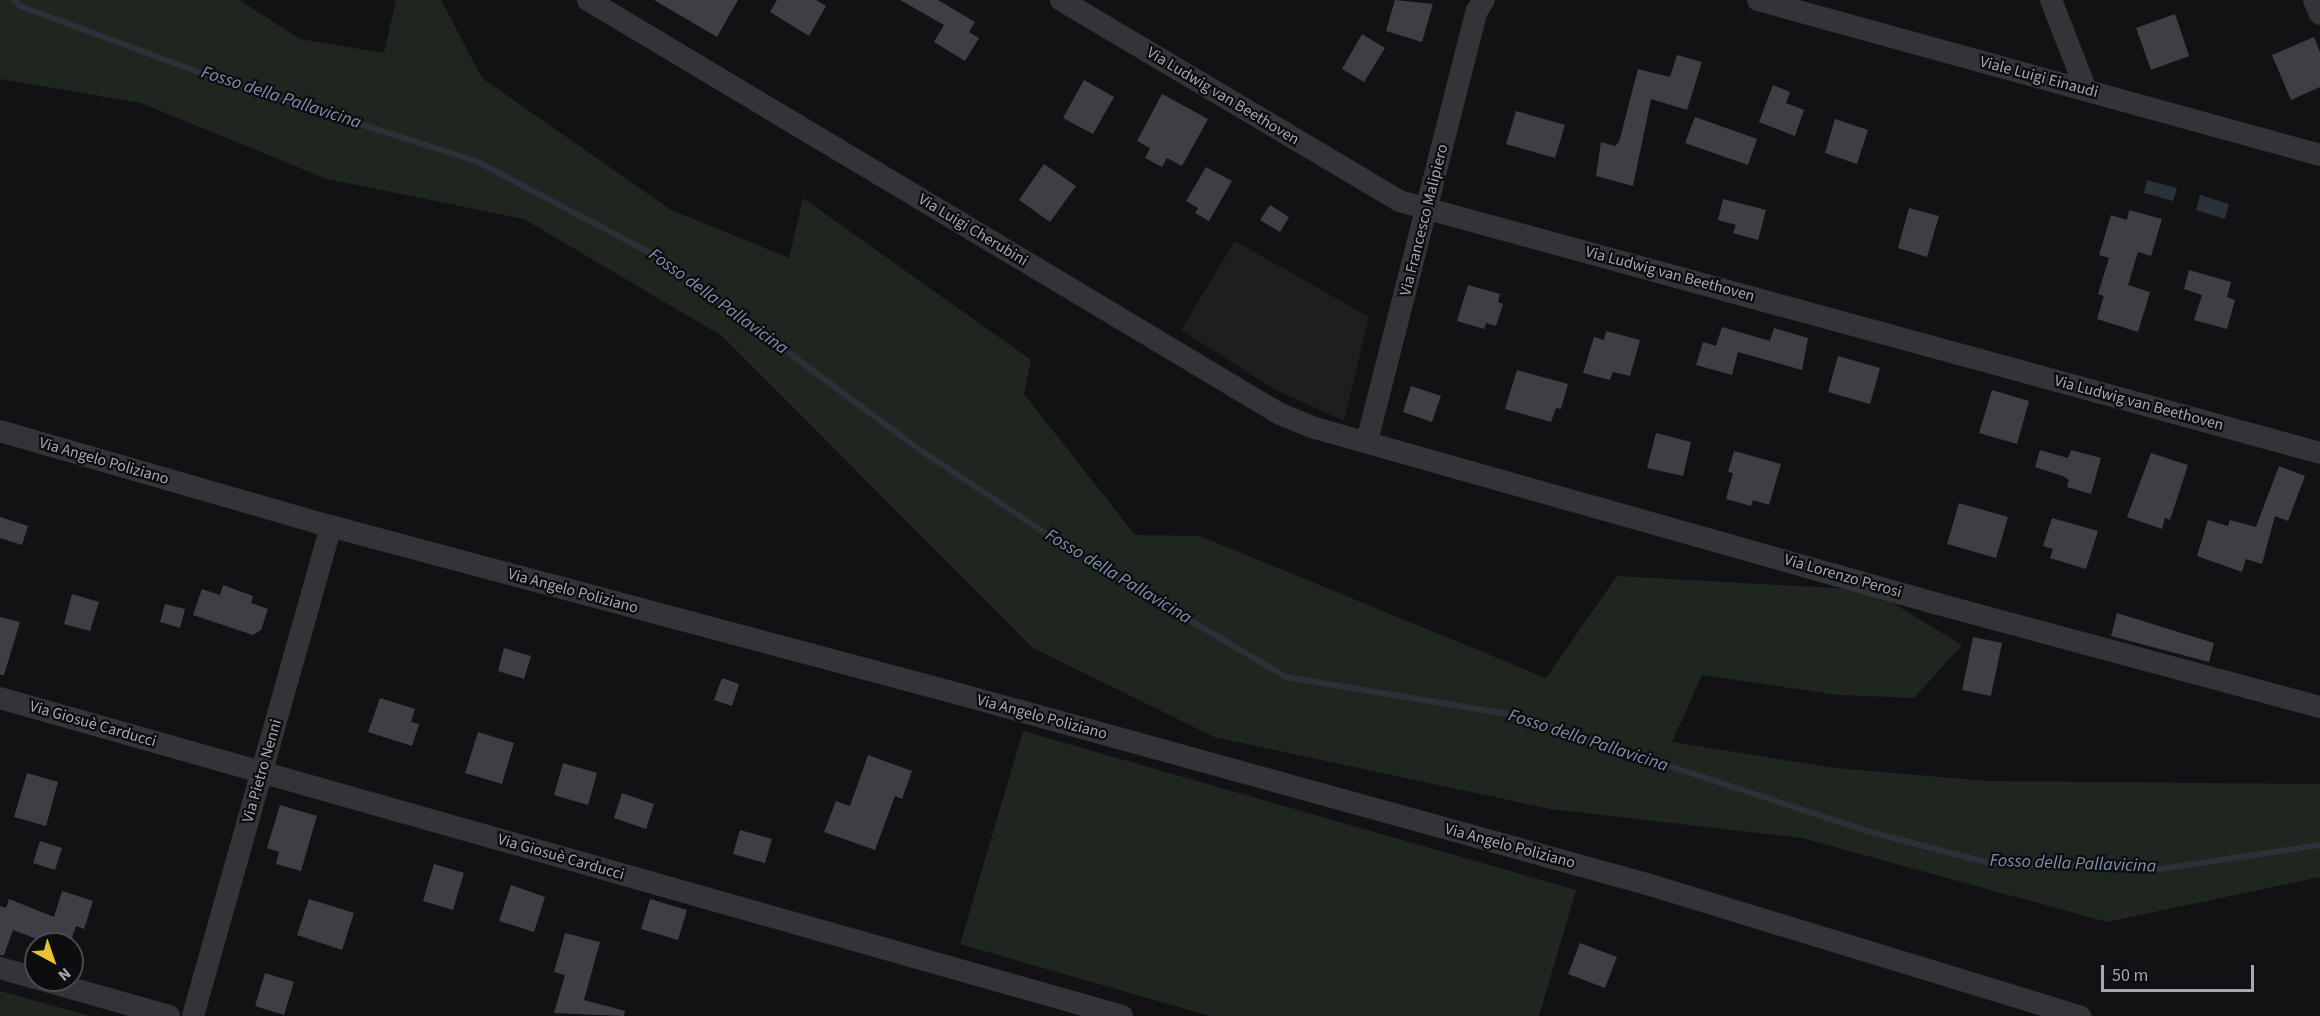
<!DOCTYPE html>
<meta charset="utf-8">
<style>
body{margin:0}
#map{position:relative;width:2320px;height:1016px;overflow:hidden;background:#121214;font-family:"Source Sans 3",sans-serif}
div>[style]{position:absolute}
.built>*{inset:0;background:#1e1e21}
.green>*{inset:0;background:#1f2620}
.water>*{inset:0;background:#2b3139}
.stream>*{height:6px;margin:-3px;padding:0 3px;transform-origin:3px;border-radius:3px;background:#2b3139}
.building>*{inset:0;background:#3e3f44}
.street>*{height:22px;margin:-11px;padding:0 11px;transform-origin:11px;border-radius:11px;background:#333438}
span{translate:-50% -50%;white-space:nowrap;text-align:center;line-height:1.15;-webkit-text-stroke:4.5px #0d0d0f;paint-order:stroke}
.street-label{font-size:16px;color:#a4a7b4}
.water-label{font-size:18px;color:#7c91ae;font-style:italic}
.north{position:absolute;left:24px;top:932px;width:60px;height:60px;box-sizing:border-box;background:#0d0d0f;border:2px solid #494b51;border-radius:50%;rotate:140deg;font-size:16px;font-weight:700;line-height:24px;text-align:center;color:#a4a7b4}
.north::after{content:'';display:block;margin:auto;width:21px;height:27px;background:#eac034;clip-path:polygon(50% 0,100% 100%,50% 72%,0 100%)}
.scale{position:absolute;left:2101px;top:965px;width:153px;height:27px;box-sizing:border-box;border:3px solid #a4a7b4;border-top:0;padding-left:8px;font-size:18px;line-height:21px;white-space:nowrap;color:#a4a7b4;-webkit-text-stroke:4px #0d0d0f;paint-order:stroke}
</style>
<div id="map">
<div class="built">
<div style="clip-path:polygon(1235px 241px,1369px 317px,1344px 421px,1274px 389px,1181px 330px)"></div>
</div>
<div class="green">
<div style="clip-path:polygon(0 0,239px 0,300px 39px,384px 53px,396px 0,441px 0,482px 78px,671px 210px,789px 258px,803px 198px,1031px 360px,1024px 394px,1135px 535px,1200px 536px,1546px 678px,1617px 576px,1871px 590px,1962px 645px,1914px 698px,1838px 695px,1702px 675px,1672px 742px,1835px 768px,1988px 781px,2320px 784px,2320px 877px,2107px 922px,1802px 838px,1550px 809px,1214px 737px,1033px 648px,722px 336px,524px 219px,327px 179px,141px 103px,0 79px)"></div>
<div style="clip-path:polygon(1023px 731px,1576px 890px,1539px 1016px,1210px 1016px,960px 944px)"></div>
<div style="clip-path:polygon(0 991px,90px 1016px,0 1016px)"></div>
</div>
<div class="water">
<div style="clip-path:polygon(2147px 180px,2177px 188px,2173px 201px,2144px 193px)"></div>
<div style="clip-path:polygon(2200px 195px,2229px 204px,2225px 219px,2196px 210px)"></div>
</div>
<div class="stream">
<div style="left:14px;top:0;width:8px;rotate:45deg"></div>
<div style="left:20px;top:6px;width:193px;rotate:20.3deg"></div>
<div style="left:201px;top:73px;width:291px;rotate:17.8deg"></div>
<div style="left:478px;top:162px;width:208px;rotate:27.8deg"></div>
<div style="left:662px;top:259px;width:317px;rotate:36.5deg"></div>
<div style="left:917px;top:448px;width:181px;rotate:33.5deg"></div>
<div style="left:1068px;top:548px;width:253px;rotate:30.6deg"></div>
<div style="left:1286px;top:677px;width:231px;rotate:9.5deg"></div>
<div style="left:1514px;top:715px;width:367px;rotate:18.2deg"></div>
<div style="left:1863px;top:830px;width:126px;rotate:14.7deg"></div>
<div style="left:1985px;top:862px;width:176px;rotate:2.3deg"></div>
<div style="left:2161px;top:869px;width:161px;rotate:-8.6deg"></div>
</div>
<div class="building">
<div style="clip-path:polygon(654px 0,738px 0,717px 37px)"></div>
<div style="clip-path:polygon(777px 0,816px 0,826px 6px,809px 36px,770px 12px)"></div>
<div style="clip-path:polygon(900px 0,938px 0,975px 22px,969px 32px,979px 38px,965px 61px,934px 42px,944px 25px)"></div>
<div style="clip-path:polygon(1395px 0,1433px 4px,1422px 42px,1386px 31px)"></div>
<div style="clip-path:polygon(2175px 14px,2189px 56px,2151px 70px,2136px 28px)"></div>
<div style="clip-path:polygon(1362px 34px,1385px 48px,1364px 82px,1342px 69px)"></div>
<div style="clip-path:polygon(2314px 37px,2320px 52px,2320px 87px,2291px 100px,2272px 55px)"></div>
<div style="clip-path:polygon(1677px 55px,1702px 62px,1687px 110px,1651px 99px,1633px 186px,1596px 176px,1601px 142px,1615px 146px,1619px 142px,1638px 69px,1670px 77px)"></div>
<div style="clip-path:polygon(1084px 80px,1114px 97px,1093px 134px,1063px 118px)"></div>
<div style="clip-path:polygon(1773px 85px,1790px 92px,1786px 103px,1804px 110px,1795px 136px,1759px 122px)"></div>
<div style="clip-path:polygon(1162px 94px,1208px 119px,1182px 166px,1167px 158px,1162px 167px,1145px 158px,1150px 148px,1137px 141px)"></div>
<div style="clip-path:polygon(1516px 111px,1565px 125px,1555px 158px,1506px 144px)"></div>
<div style="clip-path:polygon(1695px 117px,1757px 139px,1748px 165px,1685px 143px)"></div>
<div style="clip-path:polygon(1835px 119px,1868px 130px,1857px 164px,1825px 153px)"></div>
<div style="clip-path:polygon(1044px 164px,1076px 186px,1050px 222px,1019px 200px)"></div>
<div style="clip-path:polygon(1206px 167px,1232px 181px,1209px 221px,1195px 213px,1198px 208px,1186px 201px)"></div>
<div style="clip-path:polygon(1723px 199px,1766px 210px,1758px 240px,1733px 233px,1736px 225px,1718px 220px)"></div>
<div style="clip-path:polygon(1270px 205px,1289px 217px,1280px 232px,1260px 220px)"></div>
<div style="clip-path:polygon(1909px 208px,1939px 216px,1927px 257px,1898px 248px)"></div>
<div style="clip-path:polygon(2129px 210px,2162px 219px,2151px 256px,2138px 252px,2128px 285px,2150px 292px,2138px 332px,2097px 319px,2104px 296px,2098px 294px,2109px 258px,2099px 255px,2111px 215px,2127px 220px)"></div>
<div style="clip-path:polygon(2189px 270px,2231px 282px,2227px 297px,2235px 300px,2227px 329px,2194px 320px,2202px 295px,2184px 289px)"></div>
<div style="clip-path:polygon(1468px 285px,1500px 294px,1498px 302px,1503px 304px,1496px 326px,1486px 323px,1484px 329px,1457px 321px)"></div>
<div style="clip-path:polygon(1722px 327px,1770px 341px,1774px 328px,1808px 338px,1802px 370px,1738px 352px,1732px 375px,1696px 365px,1703px 342px,1716px 346px)"></div>
<div style="clip-path:polygon(1606px 331px,1640px 340px,1630px 376px,1613px 372px,1610px 380px,1583px 373px,1594px 337px,1604px 340px)"></div>
<div style="clip-path:polygon(1838px 356px,1880px 368px,1870px 404px,1828px 392px)"></div>
<div style="clip-path:polygon(1517px 370px,1568px 384px,1561px 409px,1556px 408px,1551px 422px,1505px 409px)"></div>
<div style="clip-path:polygon(1411px 386px,1441px 396px,1432px 422px,1403px 412px)"></div>
<div style="clip-path:polygon(1992px 390px,2029px 401px,2017px 444px,1979px 433px)"></div>
<div style="clip-path:polygon(1656px 433px,1691px 442px,1683px 476px,1647px 468px)"></div>
<div style="clip-path:polygon(2040px 450px,2068px 458px,2071px 450px,2101px 458px,2091px 494px,2067px 487px,2069px 480px,2063px 476px,2035px 467px)"></div>
<div style="clip-path:polygon(1734px 451px,1781px 464px,1769px 505px,1753px 500px,1751px 506px,1726px 499px,1733px 473px,1728px 472px)"></div>
<div style="clip-path:polygon(2151px 453px,2188px 465px,2170px 520px,2165px 518px,2162px 529px,2127px 517px)"></div>
<div style="clip-path:polygon(2279px 466px,2305px 476px,2288px 521px,2275px 516px,2262px 564px,2246px 559px,2242px 572px,2197px 556px,2208px 520px,2228px 526px,2230px 520px,2256px 527px)"></div>
<div style="clip-path:polygon(1959px 503px,2008px 517px,1996px 558px,1947px 544px)"></div>
<div style="clip-path:polygon(0 517px,28px 526px,22px 545px,0 538px)"></div>
<div style="clip-path:polygon(2052px 518px,2098px 531px,2086px 569px,2050px 558px,2053px 549px,2043px 546px)"></div>
<div style="clip-path:polygon(223px 585px,253px 596px,251px 603px,268px 609px,261px 630px,253px 635px,193px 615px,202px 589px,220px 595px)"></div>
<div style="clip-path:polygon(72px 594px,99px 602px,90px 631px,64px 624px)"></div>
<div style="clip-path:polygon(165px 604px,185px 609px,180px 628px,160px 622px)"></div>
<div style="clip-path:polygon(2117px 613px,2214px 643px,2209px 662px,2111px 636px)"></div>
<div style="clip-path:polygon(0 617px,20px 622px,4px 675px,0 675px)"></div>
<div style="clip-path:polygon(1973px 637px,2002px 643px,1991px 696px,1962px 690px)"></div>
<div style="clip-path:polygon(504px 648px,531px 656px,524px 679px,498px 671px)"></div>
<div style="clip-path:polygon(722px 678px,739px 684px,732px 706px,714px 700px)"></div>
<div style="clip-path:polygon(380px 698px,415px 709px,411px 722px,419px 724px,412px 746px,368px 732px)"></div>
<div style="clip-path:polygon(478px 732px,514px 743px,502px 784px,465px 773px)"></div>
<div style="clip-path:polygon(868px 755px,912px 771px,902px 799px,895px 796px,875px 850px,824px 832px,836px 801px,850px 806px)"></div>
<div style="clip-path:polygon(563px 763px,597px 773px,588px 805px,554px 795px)"></div>
<div style="clip-path:polygon(27px 773px,58px 782px,46px 826px,14px 817px)"></div>
<div style="clip-path:polygon(622px 793px,654px 804px,646px 829px,614px 818px)"></div>
<div style="clip-path:polygon(280px 805px,317px 816px,301px 871px,276px 864px,279px 852px,267px 848px)"></div>
<div style="clip-path:polygon(740px 830px,772px 839px,765px 863px,733px 854px)"></div>
<div style="clip-path:polygon(40px 841px,62px 848px,55px 870px,33px 863px)"></div>
<div style="clip-path:polygon(434px 864px,464px 873px,453px 910px,423px 901px)"></div>
<div style="clip-path:polygon(511px 885px,545px 897px,534px 932px,499px 921px)"></div>
<div style="clip-path:polygon(62px 891px,93px 901px,84px 929px,76px 926px,70px 944px,50px 944px,13px 930px,4px 955px,0 955px,0 906px,6px 908px,9px 899px,54px 917px)"></div>
<div style="clip-path:polygon(309px 899px,354px 913px,342px 950px,297px 935px)"></div>
<div style="clip-path:polygon(650px 899px,687px 910px,678px 940px,641px 929px)"></div>
<div style="clip-path:polygon(565px 933px,600px 942px,584px 1000px,625px 1011px,624px 1016px,554px 1013px,565px 975px,554px 972px)"></div>
<div style="clip-path:polygon(1580px 943px,1617px 957px,1605px 988px,1568px 974px)"></div>
<div style="clip-path:polygon(265px 973px,294px 982px,284px 1015px,255px 1006px)"></div>
</div>
<div class="street">
<div style="left:588px;top:0;width:806px;rotate:30.89deg"></div>
<div style="left:1280px;top:414px;width:38px;rotate:22deg"></div>
<div style="left:1315px;top:428px;width:647px;rotate:15.78deg"></div>
<div style="left:1938px;top:604px;width:396px;rotate:15.1deg"></div>
<div style="left:1061px;top:0;width:393px;rotate:30.7deg"></div>
<div style="left:1399px;top:201px;width:955px;rotate:15.3deg"></div>
<div style="left:1758px;top:0;width:583px;rotate:15.42deg"></div>
<div style="left:2051px;top:0;width:97px;rotate:68.7deg"></div>
<div style="left:2314px;top:0;width:15px;rotate:67deg"></div>
<div style="left:0;top:431px;width:332px;rotate:16.1deg"></div>
<div style="left:319px;top:523px;width:662px;rotate:14.96deg"></div>
<div style="left:959px;top:694px;width:714px;rotate:15.44deg"></div>
<div style="left:1647px;top:884px;width:453px;rotate:17deg"></div>
<div style="left:1367px;top:441px;width:444px;rotate:-75.7deg"></div>
<div style="left:1477px;top:11px;width:13px;rotate:-58deg"></div>
<div style="left:0;top:698px;width:1166px;rotate:15.82deg"></div>
<div style="left:0;top:968px;width:37px;rotate:16deg"></div>
<div style="left:42px;top:980px;width:132px;rotate:15.8deg"></div>
<div style="left:193px;top:1016px;width:509px;rotate:-74.27deg"></div>
</div>
<div class="street-label">
<span style="left:2039px;top:77px;rotate:15deg">Viale Luigi Einaudi</span>
<span style="left:1223px;top:96px;rotate:31deg">Via Ludwig van Beethoven</span>
<span style="left:1424px;top:220px;rotate:-76deg">Via Francesco Malipiero</span>
<span style="left:973px;top:230px;rotate:31deg">Via Luigi Cherubini</span>
<span style="left:1670px;top:274px;rotate:15deg">Via Ludwig van Beethoven</span>
<span style="left:2139px;top:403px;rotate:15deg">Via Ludwig van Beethoven</span>
<span style="left:104px;top:461px;rotate:16deg">Via Angelo Poliziano</span>
<span style="left:1843px;top:576px;rotate:16deg">Via Lorenzo Perosi</span>
<span style="left:573px;top:591px;rotate:15deg">Via Angelo Poliziano</span>
<span style="left:1042px;top:717px;rotate:15deg">Via Angelo Poliziano</span>
<span style="left:93px;top:724px;rotate:16deg">Via Giosuè Carducci</span>
<span style="left:262px;top:771px;rotate:-74deg">Via Pietro Nenni</span>
<span style="left:1510px;top:846px;rotate:15deg">Via Angelo Poliziano</span>
<span style="left:561px;top:857px;rotate:16deg">Via Giosuè Carducci</span>
</div>
<div class="water-label">
<span style="left:281px;top:98px;rotate:18deg">Fosso della Pallavicina</span>
<span style="left:718px;top:302px;rotate:36deg">Fosso della Pallavicina</span>
<span style="left:1118px;top:577px;rotate:31deg">Fosso della Pallavicina</span>
<span style="left:1588px;top:741px;rotate:18deg">Fosso della Pallavicina</span>
<span style="left:2073px;top:864px;rotate:2deg">Fosso della Pallavicina</span>
</div>
<div class="north">N</div>
<div class="scale">50 m</div>
</div>
